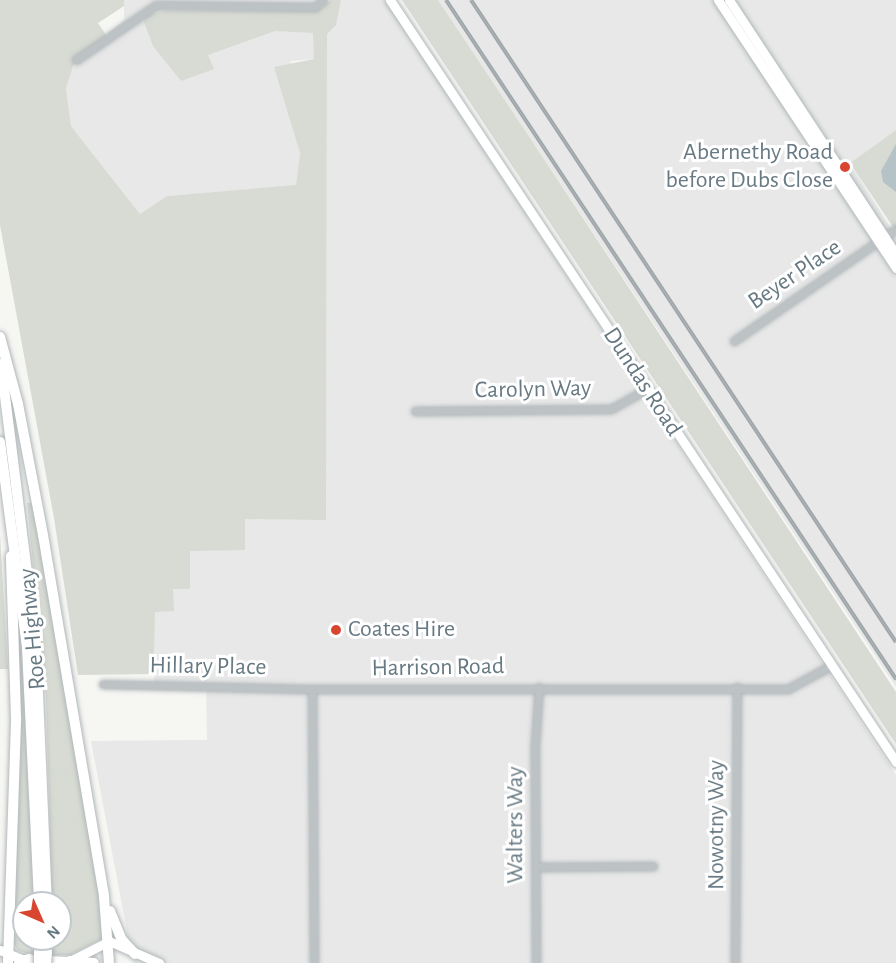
<!DOCTYPE html>
<style>
body{margin:0}
#map{position:relative;width:896px;height:963px;overflow:hidden;background:#f6f6f3;font-family:"Alegreya Sans",sans-serif}
div>[style]{position:absolute}
.built>*{inset:0;background:#e7e8e7}
.green>*{inset:0;background:#d7dbd3}
.water>*{inset:0;background:#b5c3c6}
.roads{filter:drop-shadow(0 0 2px #b1b7ba) drop-shadow(0 0 2px #b1b7ba)}
.minor>*{height:7px;margin:-3.5px;padding:0 3.5px;transform-origin:3.5px;border-radius:3.5px;background:#bdc2c5}
.major>*{height:9px;margin:-4.5px;padding:0 4.5px;transform-origin:4.5px;border-radius:4.5px;background:#fff}
.highway>*{height:10px;margin:-5px;padding:0 5px;transform-origin:5px;border-radius:5px;background:#fff}
.rail>*{height:4px;margin-top:-2px;transform-origin:0;background:repeating-linear-gradient(90deg,#fff 0 4.5px,#9fa7ab 0 9px);box-sizing:border-box;border-block:2px solid #9fa7ab}
.bridges{filter:drop-shadow(0 0 2px #b1b6b8) drop-shadow(0 0 2px #b1b6b8)}
.highway-bridge>*{height:10px;margin:-5px;padding:0 5px;transform-origin:5px;border-radius:5px;background:#fff}
.dots>*{width:16px;height:16px;translate:-50% -50%;box-sizing:border-box;border:3px solid #fff;border-radius:50%}
span{translate:-50% -50%;white-space:nowrap;text-align:center;line-height:1.15;-webkit-text-stroke:6px #fff;paint-order:stroke}
.poi-label{font-size:24px;color:#677983}
.right{translate:-100% -50%;text-align:right}
.left{translate:0 -50%;text-align:left}
.street-label{font-size:24px;color:#677983}
.north{position:absolute;left:12px;top:891px;width:60px;height:60px;box-sizing:border-box;background:#fff;border:2px solid #c2c9cd;border-radius:50%;rotate:135deg;font-size:16px;font-weight:700;line-height:24px;text-align:center;color:#677983}
.north::after{content:'';display:block;margin:auto;width:21px;height:27px;background:#d94630;clip-path:polygon(50% 0,100% 100%,50% 72%,0 100%)}
</style>
<div id="map">
<div class="built">
<div style="clip-path:polygon(124px 0,318px 0,314px 59px,291px 61px,287px 105px,300px 153px,296px 186px,167px 196px,140px 214px,71px 126px,66px 87px,75px 60px,124px 20px)"></div>
<div style="clip-path:polygon(336px 0,385px 0,896px 775px,896px 963px,133px 963px,91px 741px,207px 740px,206px 686px,154px 685px,155px 612px,173px 589px,190px 551px,244px 519px,326px 519px,327px 33px)"></div>
<div style="clip-path:polygon(438px 0,896px 0,896px 130px,850px 163px,896px 236px,896px 687px)"></div>
</div>
<div class="green">
<div style="clip-path:polygon(0 0,124px 0,124px 6px,98px 23px,106px 35px,75px 60px,66px 88px,71px 126px,140px 214px,167px 196px,296px 185px,300px 153px,274px 67px,314px 59px,313px 33px,275px 31px,208px 55px,214px 69px,181px 81px,153px 46px,144px 22px,146px 15px,165px 11px,306px 11px,321px 8px,330px 0,341px 0,336px 25px,327px 34px,326px 520px,245px 519px,245px 550px,190px 551px,190px 589px,173px 589px,174px 611px,155px 612px,154px 674px,78px 675px,54px 518px,0 225px)"></div>
<div style="clip-path:polygon(402px 0,438px 0,526px 132px,896px 692px,896px 744px)"></div>
<div style="clip-path:polygon(896px 130px,896px 229px,895px 230px,850px 163px)"></div>
<div style="clip-path:polygon(34px 502px,100px 897px,104px 938px,70px 955px,51px 955px,51px 939px,60px 939px,60px 903px,52px 903px,46px 697px,27px 503px)"></div>
<div style="clip-path:polygon(0 535px,8px 669px,0 669px)"></div>
<div style="clip-path:polygon(18px 611px,32px 796px,35px 903px,24px 903px,24px 939px,35px 939px,34px 955px,18px 951px,13px 942px,20px 712px)"></div>
</div>
<div class="water">
<div style="clip-path:polygon(896px 144px,896px 192px,883px 182px,881px 171px)"></div>
</div>
<div class="roads">
<div class="minor">
<div style="left:76px;top:60px;width:97px;rotate:-34.5deg"></div>
<div style="left:156px;top:5px;width:159px;rotate:0.7deg"></div>
<div style="left:315px;top:7px;width:11px;rotate:-41deg"></div>
<div style="left:734px;top:341px;width:197px;rotate:-34.7deg"></div>
<div style="left:415px;top:411px;width:196px;rotate:-0.6deg"></div>
<div style="left:611px;top:409px;width:41px;rotate:-29.1deg"></div>
<div style="left:103px;top:684px;width:209px;rotate:1.4deg"></div>
<div style="left:536px;top:867px;width:117px;rotate:-0.5deg"></div>
<div style="left:314px;top:963px;width:274px;rotate:-90.4deg"></div>
<div style="left:312px;top:689px;width:476px"></div>
<div style="left:788px;top:689px;width:50px;rotate:-28.6deg"></div>
<div style="left:536px;top:963px;width:218px;rotate:-90.3deg"></div>
<div style="left:535px;top:745px;width:58px;rotate:-86.1deg"></div>
<div style="left:735px;top:963px;width:276px;rotate:-89.6deg"></div>
</div>
<div class="major">
<div style="left:390px;top:0;width:915px;rotate:56.41deg"></div>
<div style="left:718px;top:0;width:322px;rotate:56.4deg"></div>
<div style="left:729px;top:0;width:304px;rotate:56.7deg"></div>
<div style="left:0;top:950px;width:23px;rotate:23deg"></div>
<div style="left:21px;top:959px;width:49px;rotate:2.3deg"></div>
<div style="left:70px;top:961px;width:44px;rotate:-27.1deg"></div>
<div style="left:109px;top:941px;width:55px;rotate:23.7deg"></div>
</div>
<div class="highway">
<div style="left:0;top:337px;width:69px;rotate:75deg"></div>
<div style="left:18px;top:404px;width:133px;rotate:79.2deg"></div>
<div style="left:43px;top:535px;width:367px;rotate:80.4deg"></div>
<div style="left:104px;top:897px;width:66px;rotate:85.7deg"></div>
<div style="left:1px;top:364px;width:283px;rotate:82.9deg"></div>
<div style="left:36px;top:645px;width:258px;rotate:87.6deg"></div>
<div style="left:0;top:442px;width:207px;rotate:82.5deg"></div>
<div style="left:27px;top:647px;width:256px;rotate:87.3deg"></div>
<div style="left:110px;top:911px;width:31px;rotate:68deg"></div>
<div style="left:122px;top:940px;width:19px;rotate:47deg"></div>
<div style="left:47px;top:939px;width:13px;rotate:90deg"></div>
<div style="left:39px;top:952px;width:13px;rotate:-90deg"></div>
<div style="left:70px;top:961px;width:24px;rotate:5deg"></div>
<div style="left:8px;top:963px;width:245px;rotate:-88.1deg"></div>
<div style="left:16px;top:718px;width:162px;rotate:-91.8deg"></div>
<div style="left:19px;top:963px;width:11px;rotate:-22deg"></div>
</div>
</div>
<div class="rail">
<div style="left:446px;top:0;width:815px;rotate:56.47deg"></div>
<div style="left:471px;top:0;width:770px;rotate:56.5deg"></div>
</div>
<div class="bridges">
<div class="highway-bridge">
<div style="left:39px;top:963px;width:11px;rotate:-90deg"></div>
<div style="left:46px;top:963px;width:11px;rotate:-85deg"></div>
</div>
</div>
<div class="dots">
<div style="left:845px;top:167px;background:#d94630"></div>
<div style="left:336px;top:630px;background:#d94630"></div>
</div>
<div class="poi-label">
<span class="right" style="left:833px;top:167px">Abernethy Road<br>before Dubs Close</span>
<span class="left" style="left:348px;top:630px">Coates Hire</span>
</div>
<div class="street-label">
<span style="left:795px;top:275px;rotate:-34deg">Beyer Place</span>
<span style="left:642px;top:382px;rotate:57deg">Dundas Road</span>
<span style="left:533px;top:390px;rotate:-1deg">Carolyn Way</span>
<span style="left:33px;top:629px;rotate:-95deg">Roe Highway</span>
<span style="left:208px;top:667px;rotate:1deg">Hillary Place</span>
<span style="left:438px;top:668px;rotate:-1deg">Harrison Road</span>
<span style="left:516px;top:825px;rotate:-90deg">Walters Way</span>
<span style="left:717px;top:825px;rotate:-90deg">Nowotny Way</span>
</div>
<div class="north">N</div>
</div>
